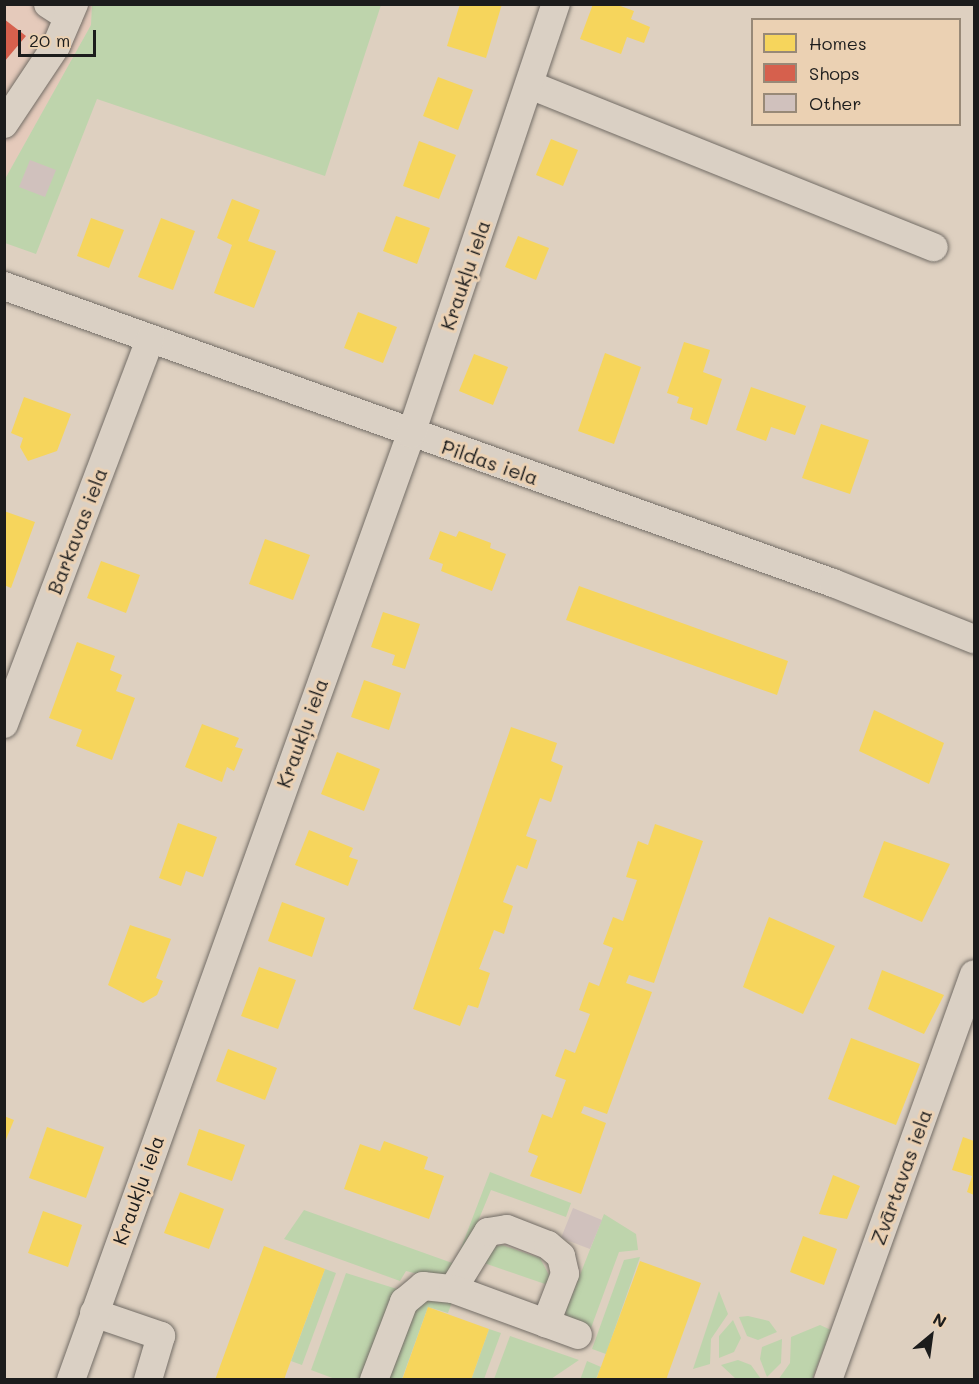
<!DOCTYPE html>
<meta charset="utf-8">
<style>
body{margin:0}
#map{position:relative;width:979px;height:1384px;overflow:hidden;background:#ded0c0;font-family:Mali,sans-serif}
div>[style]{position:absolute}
.built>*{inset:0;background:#e5cabb}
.green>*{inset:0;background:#bed4ac}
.homes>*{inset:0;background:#f6d55c}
.shops>*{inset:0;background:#d6604d}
.building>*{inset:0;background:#d0c1bd}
.roads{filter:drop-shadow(0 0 2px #736d66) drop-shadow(0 0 2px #736d66)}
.minor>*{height:28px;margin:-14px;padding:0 14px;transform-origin:14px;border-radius:14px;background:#dad0c4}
span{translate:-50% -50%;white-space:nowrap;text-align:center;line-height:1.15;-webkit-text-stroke:6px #ebd1b3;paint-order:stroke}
.street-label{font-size:20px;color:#1c1c1c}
.frame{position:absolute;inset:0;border:6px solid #1c1c1c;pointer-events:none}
.legend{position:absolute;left:751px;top:18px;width:210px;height:108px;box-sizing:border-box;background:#ebd1b3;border:2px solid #988977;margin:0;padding:8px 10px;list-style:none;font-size:18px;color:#1c1c1c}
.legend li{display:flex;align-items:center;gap:12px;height:30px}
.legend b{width:30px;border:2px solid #988977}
.north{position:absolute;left:901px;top:1306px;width:60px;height:60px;-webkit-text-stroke:4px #ebd1b3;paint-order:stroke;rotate:29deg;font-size:16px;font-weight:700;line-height:24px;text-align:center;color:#1c1c1c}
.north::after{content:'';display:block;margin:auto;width:21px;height:27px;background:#1c1c1c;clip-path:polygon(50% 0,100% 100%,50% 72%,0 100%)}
.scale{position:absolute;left:18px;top:30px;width:78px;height:27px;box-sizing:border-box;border:3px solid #1c1c1c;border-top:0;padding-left:8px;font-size:18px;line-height:21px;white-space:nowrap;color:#1c1c1c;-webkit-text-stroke:4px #ebd1b3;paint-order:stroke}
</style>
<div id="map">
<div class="built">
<div style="clip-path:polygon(5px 5px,92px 5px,91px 25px,5px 179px)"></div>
</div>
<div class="green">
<div style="clip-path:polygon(92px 5px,381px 5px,325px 176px,97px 99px,36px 254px,5px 243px,5px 179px,91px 25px)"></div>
<div style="clip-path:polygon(490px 1172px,571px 1203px,566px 1217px,491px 1190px,456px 1274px,430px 1277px,406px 1271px,400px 1281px,284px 1239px,304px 1210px,455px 1264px)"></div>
<div style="clip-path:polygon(604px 1214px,636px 1234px,638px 1250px,619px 1252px,591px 1328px,563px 1318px)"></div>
<div style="clip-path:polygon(502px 1245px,540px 1258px,551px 1279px,545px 1284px,484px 1263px,487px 1249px)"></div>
<div style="clip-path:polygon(640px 1257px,606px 1354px,592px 1349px,624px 1260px)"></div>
<div style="clip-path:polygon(325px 1269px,336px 1273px,302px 1365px,291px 1361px)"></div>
<div style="clip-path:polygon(346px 1273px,397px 1289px,365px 1379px,335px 1379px,311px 1370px)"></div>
<div style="clip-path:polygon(719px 1291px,728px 1314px,711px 1339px,710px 1364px,693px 1369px)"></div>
<div style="clip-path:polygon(423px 1300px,452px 1302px,448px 1313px,428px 1307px,402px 1379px,388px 1380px,415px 1307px)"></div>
<div style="clip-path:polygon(748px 1316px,769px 1321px,777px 1332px,758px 1340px,747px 1336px,739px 1317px)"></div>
<div style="clip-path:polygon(733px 1320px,741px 1338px,734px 1352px,719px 1358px,719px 1336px)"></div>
<div style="clip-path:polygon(820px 1325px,831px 1330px,812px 1379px,778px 1380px,790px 1363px,791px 1337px)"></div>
<div style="clip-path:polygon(489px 1329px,501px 1333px,484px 1379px,471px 1380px)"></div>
<div style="clip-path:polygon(510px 1336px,579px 1360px,551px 1379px,494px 1379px)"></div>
<div style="clip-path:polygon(782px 1339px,781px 1363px,767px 1377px,760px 1359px,762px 1347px)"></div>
<div style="clip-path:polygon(738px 1360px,751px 1365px,761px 1379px,736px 1379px,721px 1365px)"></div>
<div style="clip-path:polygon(587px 1361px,601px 1367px,596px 1379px,580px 1380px)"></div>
</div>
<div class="homes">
<div style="clip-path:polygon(460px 4px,502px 4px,486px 58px,447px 46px)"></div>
<div style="clip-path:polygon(593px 4px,615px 4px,634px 11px,631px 19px,650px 27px,644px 43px,627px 37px,621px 54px,580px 39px)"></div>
<div style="clip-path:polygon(438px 77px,473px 90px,458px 130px,423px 116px)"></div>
<div style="clip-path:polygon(551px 139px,578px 150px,563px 186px,536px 175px)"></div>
<div style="clip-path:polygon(419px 141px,456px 155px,439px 199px,403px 186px)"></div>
<div style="clip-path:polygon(232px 199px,260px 210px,248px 241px,276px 251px,254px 308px,214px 293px,232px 245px,217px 238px)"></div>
<div style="clip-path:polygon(396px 216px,430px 228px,417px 264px,383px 251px)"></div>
<div style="clip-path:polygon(91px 218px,124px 230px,109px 268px,77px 256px)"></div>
<div style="clip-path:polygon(161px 218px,195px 231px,173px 290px,138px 277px)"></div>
<div style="clip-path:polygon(518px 236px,549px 248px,536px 280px,505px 267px)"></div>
<div style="clip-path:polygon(358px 312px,397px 327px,383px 363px,344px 348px)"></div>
<div style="clip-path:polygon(684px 342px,710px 350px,703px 372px,722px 379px,707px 425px,690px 419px,693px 408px,677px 403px,679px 397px,667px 393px)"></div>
<div style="clip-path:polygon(605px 353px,641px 367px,614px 444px,578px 431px)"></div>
<div style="clip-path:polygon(474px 354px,508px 367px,493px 405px,459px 391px)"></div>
<div style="clip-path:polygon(751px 387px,806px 406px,795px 435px,771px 427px,766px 441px,736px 430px)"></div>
<div style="clip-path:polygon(24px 397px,71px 414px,57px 451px,28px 461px,20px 447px,23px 438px,11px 433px)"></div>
<div style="clip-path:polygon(821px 424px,869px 440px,850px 494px,802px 478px)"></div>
<div style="clip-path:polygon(4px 511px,35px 522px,11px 588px,4px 585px)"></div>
<div style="clip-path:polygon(440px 531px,456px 537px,459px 531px,491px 543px,490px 548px,506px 554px,492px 591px,441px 571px,443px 564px,429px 559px)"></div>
<div style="clip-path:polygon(265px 539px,310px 555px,293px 600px,249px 584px)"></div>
<div style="clip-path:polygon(101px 561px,140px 575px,126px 613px,87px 598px)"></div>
<div style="clip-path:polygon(579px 586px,788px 661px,777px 695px,566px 620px)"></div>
<div style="clip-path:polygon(383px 612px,420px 624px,405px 669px,392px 665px,395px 655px,371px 647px)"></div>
<div style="clip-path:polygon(77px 642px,115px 656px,110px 670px,122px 675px,116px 691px,135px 698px,112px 760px,76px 746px,82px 730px,49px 718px)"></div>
<div style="clip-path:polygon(364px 680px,401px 693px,389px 730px,351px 717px)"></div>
<div style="clip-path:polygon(874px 710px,944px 743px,929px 784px,859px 751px)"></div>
<div style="clip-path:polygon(202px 724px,239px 738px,235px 747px,243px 749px,234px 771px,227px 767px,222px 782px,185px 767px)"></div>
<div style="clip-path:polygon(511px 727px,557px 743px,551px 761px,563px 766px,551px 802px,540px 798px,526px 836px,537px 840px,527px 869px,517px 865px,503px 902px,513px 906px,504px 934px,494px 930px,479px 969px,490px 973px,478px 1008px,468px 1005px,460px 1026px,413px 1009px)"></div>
<div style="clip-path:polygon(337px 752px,380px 769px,364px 811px,321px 794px)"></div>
<div style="clip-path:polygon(178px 823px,217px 837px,203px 877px,186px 871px,181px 886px,159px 878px)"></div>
<div style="clip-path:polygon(655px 824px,703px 841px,654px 983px,629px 975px,626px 983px,652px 992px,607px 1114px,584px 1106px,581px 1113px,606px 1123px,581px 1194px,530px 1176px,538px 1156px,528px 1152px,542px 1114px,552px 1118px,566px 1080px,555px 1076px,565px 1049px,575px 1053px,590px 1014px,579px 1010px,589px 982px,599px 986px,613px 948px,603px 944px,613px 917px,623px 921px,637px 880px,626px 877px,638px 841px,648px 845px)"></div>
<div style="clip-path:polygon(309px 830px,353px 848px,349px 857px,358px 860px,348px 886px,295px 865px)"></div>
<div style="clip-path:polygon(884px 841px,950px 864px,922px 922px,863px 897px)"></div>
<div style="clip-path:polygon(282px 902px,325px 918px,312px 957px,268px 941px)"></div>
<div style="clip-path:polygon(769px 917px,835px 946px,803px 1014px,743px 987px)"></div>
<div style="clip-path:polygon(130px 925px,171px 939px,156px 978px,163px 981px,157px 995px,143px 1003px,108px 985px)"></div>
<div style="clip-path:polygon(259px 967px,296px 980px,278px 1029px,241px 1016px)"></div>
<div style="clip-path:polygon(882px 970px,944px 995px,924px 1034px,868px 1009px)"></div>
<div style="clip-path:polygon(851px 1038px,920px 1064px,896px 1125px,828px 1099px)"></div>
<div style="clip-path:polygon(228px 1049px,277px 1068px,265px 1100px,216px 1081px)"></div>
<div style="clip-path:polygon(4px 1116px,14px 1120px,5px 1142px,4px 1142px)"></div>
<div style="clip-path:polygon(47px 1127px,104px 1147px,86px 1198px,29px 1178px)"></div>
<div style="clip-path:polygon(199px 1129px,245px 1145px,232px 1181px,187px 1165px)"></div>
<div style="clip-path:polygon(963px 1137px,974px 1141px,974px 1195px,967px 1192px,972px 1176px,952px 1170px)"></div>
<div style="clip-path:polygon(384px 1141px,428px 1157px,424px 1169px,444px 1176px,429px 1219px,344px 1189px,360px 1144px,380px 1151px)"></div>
<div style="clip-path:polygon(833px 1175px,860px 1186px,847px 1219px,819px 1214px)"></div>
<div style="clip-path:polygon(180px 1192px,224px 1209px,209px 1249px,164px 1233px)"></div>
<div style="clip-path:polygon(43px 1211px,82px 1225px,68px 1267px,28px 1253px)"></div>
<div style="clip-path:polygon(803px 1236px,837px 1249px,824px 1285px,790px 1272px)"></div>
<div style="clip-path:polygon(264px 1246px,325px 1269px,286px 1374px,284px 1380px,215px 1380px)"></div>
<div style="clip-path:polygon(640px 1261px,701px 1283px,666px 1380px,596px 1380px)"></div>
<div style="clip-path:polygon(428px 1307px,489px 1329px,471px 1380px,402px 1380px)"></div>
</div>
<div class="shops">
<div style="clip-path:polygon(4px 19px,26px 36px,4px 62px)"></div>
</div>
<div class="building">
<div style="clip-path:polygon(30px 160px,56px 170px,45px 197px,19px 187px)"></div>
<div style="clip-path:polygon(573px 1208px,602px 1220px,590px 1249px,561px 1238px)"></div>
</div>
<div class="roads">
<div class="minor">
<div style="left:48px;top:4px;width:24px;rotate:33deg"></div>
<div style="left:530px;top:85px;width:435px;rotate:21.9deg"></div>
<div style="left:4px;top:124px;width:94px;rotate:-56.3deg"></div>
<div style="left:56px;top:46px;width:46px;rotate:-66.8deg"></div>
<div style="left:4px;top:286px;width:881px;rotate:19.71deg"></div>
<div style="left:833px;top:583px;width:152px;rotate:21.7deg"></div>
<div style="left:4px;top:724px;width:412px;rotate:-69.2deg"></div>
<div style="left:453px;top:1289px;width:67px;rotate:-58.4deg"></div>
<div style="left:488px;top:1232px;width:19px;rotate:-9deg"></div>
<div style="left:507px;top:1229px;width:44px;rotate:21.3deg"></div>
<div style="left:548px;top:1245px;width:17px;rotate:40deg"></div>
<div style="left:561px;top:1256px;width:18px;rotate:77deg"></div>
<div style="left:565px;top:1274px;width:53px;rotate:111.2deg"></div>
<div style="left:94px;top:1313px;width:71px;rotate:18.9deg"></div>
<div style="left:161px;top:1336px;width:46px;rotate:106.5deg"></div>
<div style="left:71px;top:1380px;width:1005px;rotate:-70.23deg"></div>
<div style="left:411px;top:434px;width:454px;rotate:-71.4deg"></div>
<div style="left:374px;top:1380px;width:84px;rotate:-69deg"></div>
<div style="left:404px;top:1302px;width:25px;rotate:-40deg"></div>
<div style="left:423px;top:1286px;width:30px;rotate:6deg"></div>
<div style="left:453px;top:1289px;width:133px;rotate:20.2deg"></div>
<div style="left:828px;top:1380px;width:431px;rotate:-70.2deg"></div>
</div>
</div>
<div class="street-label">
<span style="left:465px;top:275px;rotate:-71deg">Kraukļu iela</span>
<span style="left:490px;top:462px;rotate:19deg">Pildas iela</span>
<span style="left:77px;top:531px;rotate:-69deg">Barkavas iela</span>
<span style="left:302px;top:733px;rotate:-70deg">Kraukļu iela</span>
<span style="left:901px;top:1177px;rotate:-70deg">Zvārtavas iela</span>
<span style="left:138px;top:1190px;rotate:-70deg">Kraukļu iela</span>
</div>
<div class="frame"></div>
<ul class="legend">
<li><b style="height:16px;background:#f6d55c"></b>Homes</li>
<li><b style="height:16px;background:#d6604d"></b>Shops</li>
<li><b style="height:16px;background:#d0c1bd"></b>Other</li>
</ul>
<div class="north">N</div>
<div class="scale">20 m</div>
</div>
